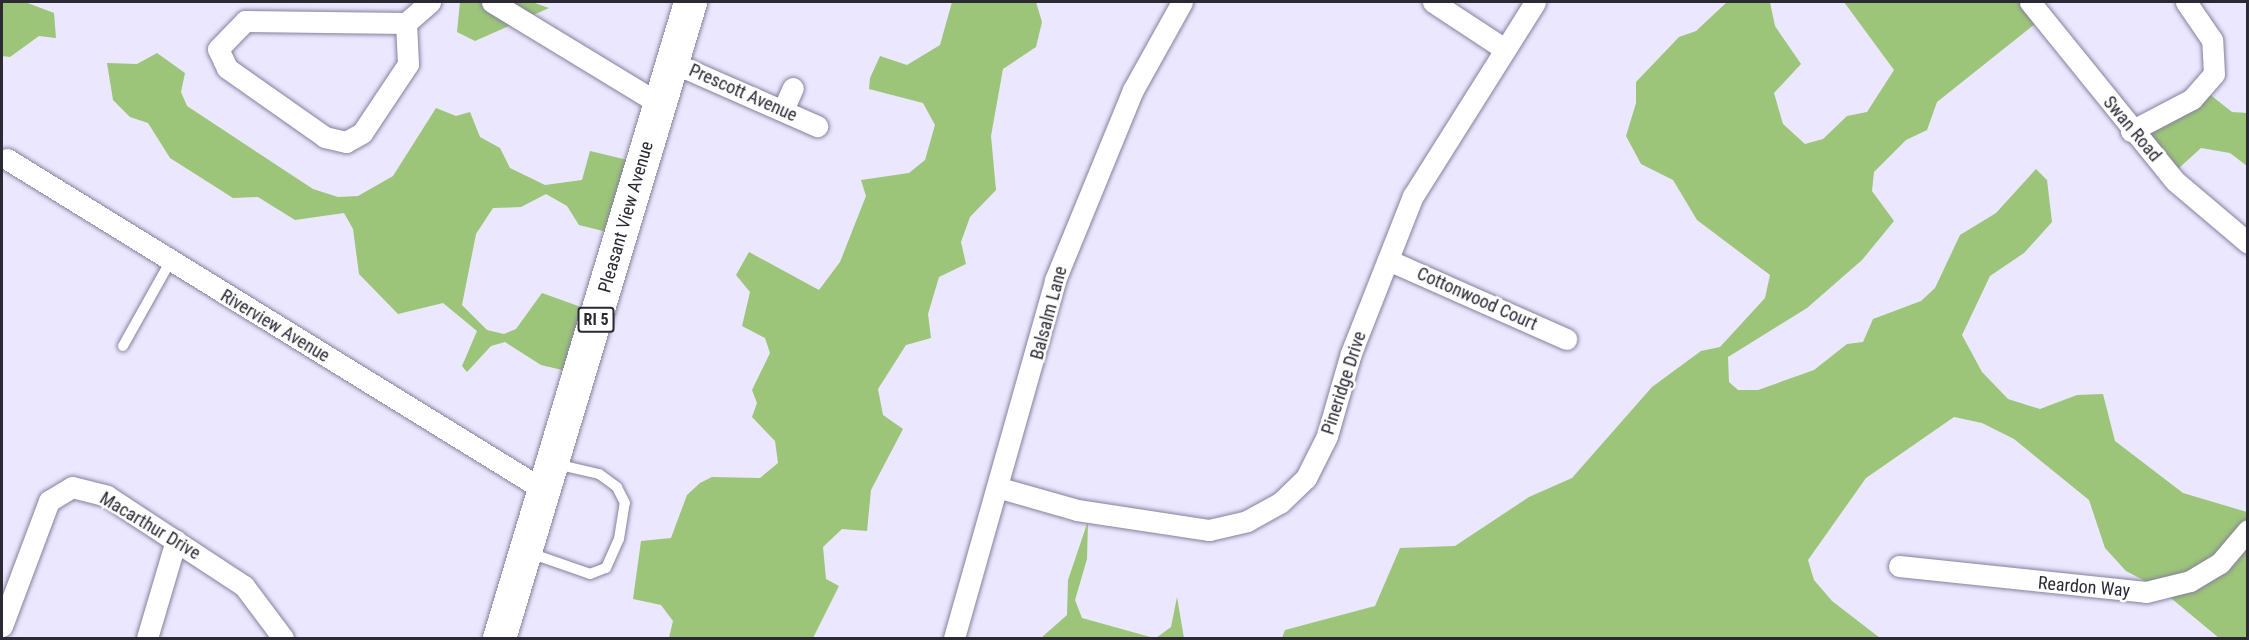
<!DOCTYPE html>
<style>
body{margin:0}
#map{position:relative;width:2249px;height:640px;overflow:hidden;background:#eae7ff;font-family:"Roboto Condensed",sans-serif}
div>[style]{position:absolute}
.forest>*{inset:0;background:#9cc579}
.roads{filter:drop-shadow(0 0 2px #86819c) drop-shadow(0 0 2px #86819c)}
.service>*{height:10px;margin:-5px;padding:0 5px;transform-origin:5px;border-radius:5px;background:#fff}
.minor>*{height:21px;margin:-10.5px;padding:0 10.5px;transform-origin:10.5px;border-radius:10.5px;background:#fff}
.primary>*{height:33px;margin:-16.5px;padding:0 16.5px;transform-origin:16.5px;border-radius:16.5px;background:#fff}
span{translate:-50% -50%;white-space:nowrap;text-align:center;line-height:1.15;-webkit-text-stroke:5px #fff;paint-order:stroke}
.shield-label span{padding:2px 4px;background:#fff;border:2px solid;border-radius:4px;-webkit-text-stroke-width:0}
.shield-label{font-size:16px;color:#2b2934;font-weight:700}
.street-label{font-size:18px;color:#2b2934}
.frame{position:absolute;inset:0;border:3px solid #2b2934;pointer-events:none}
</style>
<div id="map">
<div class="forest">
<div style="clip-path:polygon(2px 2px,25px 2px,54px 13px,56px 38px,39px 36px,10px 57px,2px 56px)"></div>
<div style="clip-path:polygon(460px 2px,532px 2px,549px 8px,475px 41px,457px 32px)"></div>
<div style="clip-path:polygon(952px 2px,1036px 2px,1042px 22px,1036px 47px,1003px 69px,991px 136px,996px 190px,970px 217px,961px 242px,966px 264px,939px 277px,928px 314px,931px 338px,906px 345px,878px 389px,883px 415px,903px 429px,871px 490px,867px 531px,842px 529px,823px 547px,826px 579px,839px 586px,813px 638px,669px 638px,673px 621px,661px 605px,633px 599px,641px 541px,671px 538px,687px 495px,700px 483px,712px 477px,760px 478px,778px 463px,775px 441px,752px 417px,757px 403px,752px 390px,770px 353px,765px 338px,742px 326px,750px 292px,736px 275px,749px 252px,819px 290px,840px 262px,866px 196px,861px 180px,909px 173px,925px 160px,935px 125px,923px 103px,869px 89px,870px 78px,880px 56px,907px 65px,940px 45px)"></div>
<div style="clip-path:polygon(1727px 2px,1770px 2px,1775px 26px,1801px 64px,1774px 93px,1783px 124px,1805px 144px,1823px 139px,1847px 116px,1867px 112px,1894px 70px,1844px 2px,2027px 2px,2040px 20px,1937px 102px,1927px 130px,1906px 140px,1874px 172px,1872px 191px,1894px 221px,1862px 260px,1807px 308px,1728px 357px,1729px 382px,1738px 390px,1758px 390px,1814px 370px,1847px 344px,1863px 342px,1873px 319px,1921px 301px,1935px 288px,1960px 235px,1996px 213px,2036px 169px,2047px 180px,2052px 222px,2024px 253px,1990px 276px,1962px 335px,1982px 372px,2008px 399px,2040px 409px,2077px 395px,2103px 394px,2115px 441px,2183px 493px,2247px 512px,2247px 638px,2219px 638px,2160px 589px,2126px 571px,2105px 548px,2089px 500px,2014px 439px,1982px 423px,1954px 417px,1866px 478px,1808px 560px,1814px 580px,1832px 601px,1880px 638px,1282px 638px,1285px 630px,1375px 606px,1400px 548px,1455px 546px,1529px 497px,1572px 478px,1652px 387px,1701px 351px,1720px 347px,1765px 298px,1770px 275px,1697px 220px,1673px 180px,1641px 164px,1626px 136px,1636px 103px,1636px 82px,1679px 37px,1696px 31px)"></div>
<div style="clip-path:polygon(157px 53px,185px 73px,181px 92px,187px 106px,313px 189px,338px 197px,358px 196px,393px 176px,436px 108px,456px 116px,470px 112px,480px 137px,500px 148px,510px 168px,545px 185px,582px 180px,590px 151px,640px 163px,619px 235px,579px 225px,567px 206px,546px 194px,521px 207px,493px 208px,476px 234px,462px 305px,487px 330px,504px 334px,516px 329px,542px 293px,595px 312px,579px 374px,541px 365px,505px 342px,491px 346px,467px 372px,462px 366px,477px 331px,443px 303px,398px 314px,359px 274px,353px 229px,344px 213px,295px 220px,258px 197px,233px 198px,170px 158px,148px 123px,130px 117px,113px 100px,107px 63px,137px 64px)"></div>
<div style="clip-path:polygon(2203px 89px,2232px 112px,2247px 113px,2247px 166px,2230px 153px,2201px 148px,2169px 177px,2135px 130px)"></div>
<div style="clip-path:polygon(1088px 521px,1087px 559px,1075px 600px,1082px 618px,1154px 638px,1041px 638px,1067px 615px,1068px 580px)"></div>
<div style="clip-path:polygon(1177px 597px,1184px 638px,1156px 638px,1171px 627px)"></div>
</div>
<div class="roads">
<div class="service">
<div style="left:123px;top:346px;width:96px;rotate:-60.8deg"></div>
<div style="left:527px;top:552px;width:67px;rotate:19.2deg"></div>
<div style="left:590px;top:574px;width:17px;rotate:-21deg"></div>
<div style="left:606px;top:568px;width:32px;rotate:-66deg"></div>
<div style="left:619px;top:539px;width:36px;rotate:-81deg"></div>
<div style="left:625px;top:503px;width:18px;rotate:-117deg"></div>
<div style="left:617px;top:487px;width:22px;rotate:-144deg"></div>
<div style="left:599px;top:474px;width:44px;rotate:-166.9deg"></div>
</div>
<div class="minor">
<div style="left:492px;top:2px;width:194px;rotate:31.3deg"></div>
<div style="left:1433px;top:2px;width:84px;rotate:33.3deg"></div>
<div style="left:2030px;top:2px;width:230px;rotate:51deg"></div>
<div style="left:2175px;top:181px;width:96px;rotate:40.3deg"></div>
<div style="left:406px;top:23px;width:41px;rotate:87.2deg"></div>
<div style="left:408px;top:64px;width:83px;rotate:123.7deg"></div>
<div style="left:362px;top:133px;width:18px;rotate:151deg"></div>
<div style="left:346px;top:142px;width:22px;rotate:-167deg"></div>
<div style="left:325px;top:137px;width:120px;rotate:-144.9deg"></div>
<div style="left:227px;top:68px;width:21px;rotate:-115deg"></div>
<div style="left:218px;top:49px;width:39px;rotate:-46deg"></div>
<div style="left:245px;top:21px;width:161px;rotate:0.7deg"></div>
<div style="left:406px;top:23px;width:32px;rotate:-41deg"></div>
<div style="left:669px;top:61px;width:162px;rotate:23.7deg"></div>
<div style="left:783px;top:110px;width:24px;rotate:-66deg"></div>
<div style="left:2131px;top:131px;width:69px;rotate:-27.7deg"></div>
<div style="left:2192px;top:99px;width:33px;rotate:-49deg"></div>
<div style="left:2214px;top:74px;width:34px;rotate:-93deg"></div>
<div style="left:2212px;top:40px;width:46px;rotate:-124.4deg"></div>
<div style="left:7px;top:159px;width:631px;rotate:31.65deg"></div>
<div style="left:1388px;top:260px;width:195px;rotate:23.9deg"></div>
<div style="left:1000px;top:488px;width:80px;rotate:15.9deg"></div>
<div style="left:1077px;top:510px;width:134px;rotate:8.6deg"></div>
<div style="left:1209px;top:530px;width:39px;rotate:-13deg"></div>
<div style="left:1247px;top:521px;width:38px;rotate:-29deg"></div>
<div style="left:1280px;top:503px;width:36px;rotate:-44deg"></div>
<div style="left:1306px;top:478px;width:47px;rotate:-63.4deg"></div>
<div style="left:1327px;top:436px;width:86px;rotate:-73.9deg"></div>
<div style="left:1351px;top:353px;width:169px;rotate:-68.5deg"></div>
<div style="left:1413px;top:196px;width:229px;rotate:-57.8deg"></div>
<div style="left:1899px;top:566px;width:248px;rotate:6deg"></div>
<div style="left:2146px;top:592px;width:45px;rotate:-14deg"></div>
<div style="left:2190px;top:581px;width:35px;rotate:-31deg"></div>
<div style="left:2220px;top:563px;width:43px;rotate:-49.7deg"></div>
<div style="left:2px;top:626px;width:134px;rotate:-69.4deg"></div>
<div style="left:49px;top:501px;width:27px;rotate:-31deg"></div>
<div style="left:72px;top:487px;width:36px;rotate:14deg"></div>
<div style="left:107px;top:496px;width:164px;rotate:33.3deg"></div>
<div style="left:244px;top:586px;width:65px;rotate:53.1deg"></div>
<div style="left:147px;top:638px;width:102px;rotate:-73.5deg"></div>
<div style="left:954px;top:638px;width:372px;rotate:-74.2deg"></div>
<div style="left:1055px;top:280px;width:205px;rotate:-67.7deg"></div>
<div style="left:1133px;top:90px;width:101px;rotate:-60.9deg"></div>
</div>
<div class="primary">
<div style="left:499px;top:638px;width:664px;rotate:-73.28deg"></div>
</div>
</div>
<div class="shield-label">
<span style="left:596px;top:320px">RI 5</span>
</div>
<div class="street-label">
<span style="left:743px;top:93px;rotate:24deg">Prescott Avenue</span>
<span style="left:2132px;top:129px;rotate:50deg">Swan Road</span>
<span style="left:626px;top:217px;rotate:-74deg">Pleasant View Avenue</span>
<span style="left:1477px;top:299px;rotate:24deg">Cottonwood Court</span>
<span style="left:1049px;top:313px;rotate:-75deg">Balsalm Lane</span>
<span style="left:275px;top:326px;rotate:31deg">Riverview Avenue</span>
<span style="left:1344px;top:383px;rotate:-72deg">Pineridge Drive</span>
<span style="left:150px;top:526px;rotate:31deg">Macarthur Drive</span>
<span style="left:2084px;top:587px;rotate:5deg">Reardon Way</span>
</div>
<div class="frame"></div>
</div>
